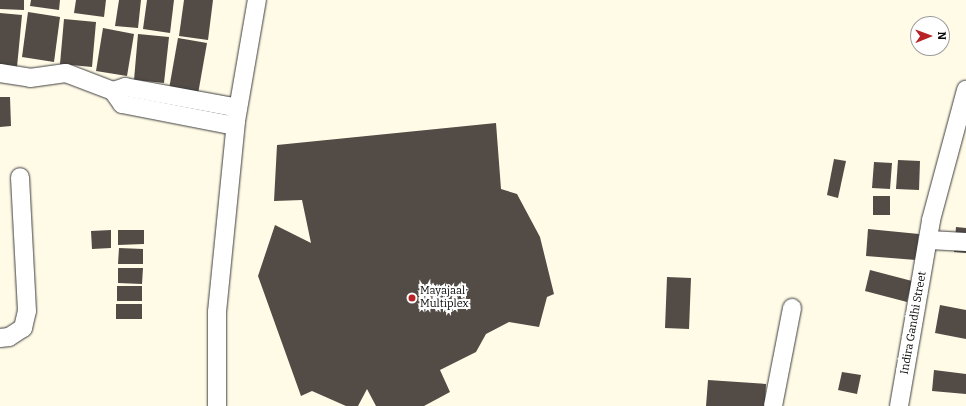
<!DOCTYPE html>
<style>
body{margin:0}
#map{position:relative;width:966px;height:406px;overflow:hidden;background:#fffbe7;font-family:Bitter,serif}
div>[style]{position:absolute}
.building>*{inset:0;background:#524b46}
.roads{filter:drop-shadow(0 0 1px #3d3d3d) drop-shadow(0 0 1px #3d3d3d)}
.minor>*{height:18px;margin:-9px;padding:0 9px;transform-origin:9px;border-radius:9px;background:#fff}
.dots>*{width:11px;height:11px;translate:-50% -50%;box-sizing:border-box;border:2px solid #fff;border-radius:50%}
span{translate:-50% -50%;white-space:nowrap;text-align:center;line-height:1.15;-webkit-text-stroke:4px #fff;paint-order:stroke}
.poi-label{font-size:11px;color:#0a0a0a}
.left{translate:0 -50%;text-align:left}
.street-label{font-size:11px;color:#0a0a0a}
.north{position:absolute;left:910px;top:16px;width:40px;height:40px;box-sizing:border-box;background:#fff;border:1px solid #9d9d9d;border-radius:50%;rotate:89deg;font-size:11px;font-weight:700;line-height:16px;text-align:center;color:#0a0a0a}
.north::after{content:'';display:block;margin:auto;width:14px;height:18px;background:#b92325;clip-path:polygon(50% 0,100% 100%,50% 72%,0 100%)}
</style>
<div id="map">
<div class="building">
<div style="clip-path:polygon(0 0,24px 0,24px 10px,0 9px)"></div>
<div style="clip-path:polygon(31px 0,60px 0,59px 10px,30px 6px)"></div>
<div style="clip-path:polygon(76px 0,106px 0,104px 17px,74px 13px)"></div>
<div style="clip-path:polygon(119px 0,141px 0,138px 28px,115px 26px)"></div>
<div style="clip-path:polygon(147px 0,174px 0,170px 33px,143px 29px)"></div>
<div style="clip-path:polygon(184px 0,213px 0,208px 40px,179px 36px)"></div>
<div style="clip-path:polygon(28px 12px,60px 17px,54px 62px,22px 57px)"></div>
<div style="clip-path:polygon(0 13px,22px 15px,17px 67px,0 66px)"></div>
<div style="clip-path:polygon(64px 19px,96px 22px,92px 67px,60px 64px)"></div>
<div style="clip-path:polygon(103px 28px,134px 34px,127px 76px,96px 71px)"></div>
<div style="clip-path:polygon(138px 34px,169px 37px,164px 83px,134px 80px)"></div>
<div style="clip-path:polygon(178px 38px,207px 43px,198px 94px,169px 89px)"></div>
<div style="clip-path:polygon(0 97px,10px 97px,11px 126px,0 127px)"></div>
<div style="clip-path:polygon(496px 123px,501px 189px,517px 194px,540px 237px,554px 294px,547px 297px,539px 327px,509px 322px,486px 334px,476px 352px,440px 370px,450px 392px,424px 406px,376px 406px,367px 389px,358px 406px,346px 406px,312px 391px,301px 396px,258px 276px,275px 225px,311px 243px,302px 200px,274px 201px,277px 145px)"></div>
<div style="clip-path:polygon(834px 159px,846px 161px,838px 198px,827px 195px)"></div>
<div style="clip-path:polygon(898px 160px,920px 161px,919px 190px,896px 189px)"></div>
<div style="clip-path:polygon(874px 162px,892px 163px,890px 189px,872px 188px)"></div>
<div style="clip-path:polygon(873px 196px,890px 196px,890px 215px,873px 215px)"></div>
<div style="clip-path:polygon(956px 227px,966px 228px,966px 253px,954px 252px)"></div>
<div style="clip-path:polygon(868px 229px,919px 234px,916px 260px,866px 256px)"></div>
<div style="clip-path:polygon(111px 230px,111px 248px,92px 249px,91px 231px)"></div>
<div style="clip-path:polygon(118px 230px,144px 230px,144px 244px,118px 245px)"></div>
<div style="clip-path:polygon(119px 248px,143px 249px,143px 264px,118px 264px)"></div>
<div style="clip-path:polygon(118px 268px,143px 268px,142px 284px,118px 283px)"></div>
<div style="clip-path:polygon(870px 270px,912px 281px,907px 302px,865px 291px)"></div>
<div style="clip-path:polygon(667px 277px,691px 278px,689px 329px,665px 328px)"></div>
<div style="clip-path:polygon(117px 286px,142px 286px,142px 301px,117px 301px)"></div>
<div style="clip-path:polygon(116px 304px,142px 304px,142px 319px,116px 319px)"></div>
<div style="clip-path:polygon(940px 305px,966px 310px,966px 339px,935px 333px)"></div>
<div style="clip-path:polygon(934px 370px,966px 374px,966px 394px,932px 391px)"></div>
<div style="clip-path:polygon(842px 372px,861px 375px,857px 394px,838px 390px)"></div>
<div style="clip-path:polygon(708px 380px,766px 384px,765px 406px,706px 406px)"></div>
</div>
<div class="roads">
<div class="minor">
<div style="left:0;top:73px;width:30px;rotate:9deg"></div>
<div style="left:30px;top:78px;width:36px;rotate:-8deg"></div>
<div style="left:66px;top:73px;width:50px;rotate:21deg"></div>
<div style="left:113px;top:91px;width:16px;rotate:55deg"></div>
<div style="left:122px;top:104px;width:115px;rotate:11deg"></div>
<div style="left:113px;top:91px;width:13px;rotate:-18deg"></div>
<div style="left:125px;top:87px;width:115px;rotate:10.5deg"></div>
<div style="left:929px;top:240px;width:37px;rotate:3deg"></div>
<div style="left:0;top:338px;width:9px;rotate:-6deg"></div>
<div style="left:9px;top:337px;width:17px;rotate:-33deg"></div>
<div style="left:23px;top:328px;width:17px;rotate:-77deg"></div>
<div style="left:27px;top:311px;width:134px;rotate:-93deg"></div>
<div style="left:217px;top:406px;width:94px;rotate:-90deg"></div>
<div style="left:217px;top:312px;width:192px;rotate:-84.3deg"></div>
<div style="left:236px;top:121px;width:123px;rotate:-80.2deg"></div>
<div style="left:773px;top:406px;width:100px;rotate:-79deg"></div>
<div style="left:899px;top:406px;width:189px;rotate:-80.2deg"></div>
<div style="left:931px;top:220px;width:135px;rotate:-74.9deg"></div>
</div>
</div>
<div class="dots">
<div style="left:412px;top:298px;background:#b92325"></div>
</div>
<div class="poi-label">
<span class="left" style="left:420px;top:298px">Mayajaal<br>Multiplex</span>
</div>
<div class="street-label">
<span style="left:914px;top:323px;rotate:-80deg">Indira Gandhi Street</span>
</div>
<div class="north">N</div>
</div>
